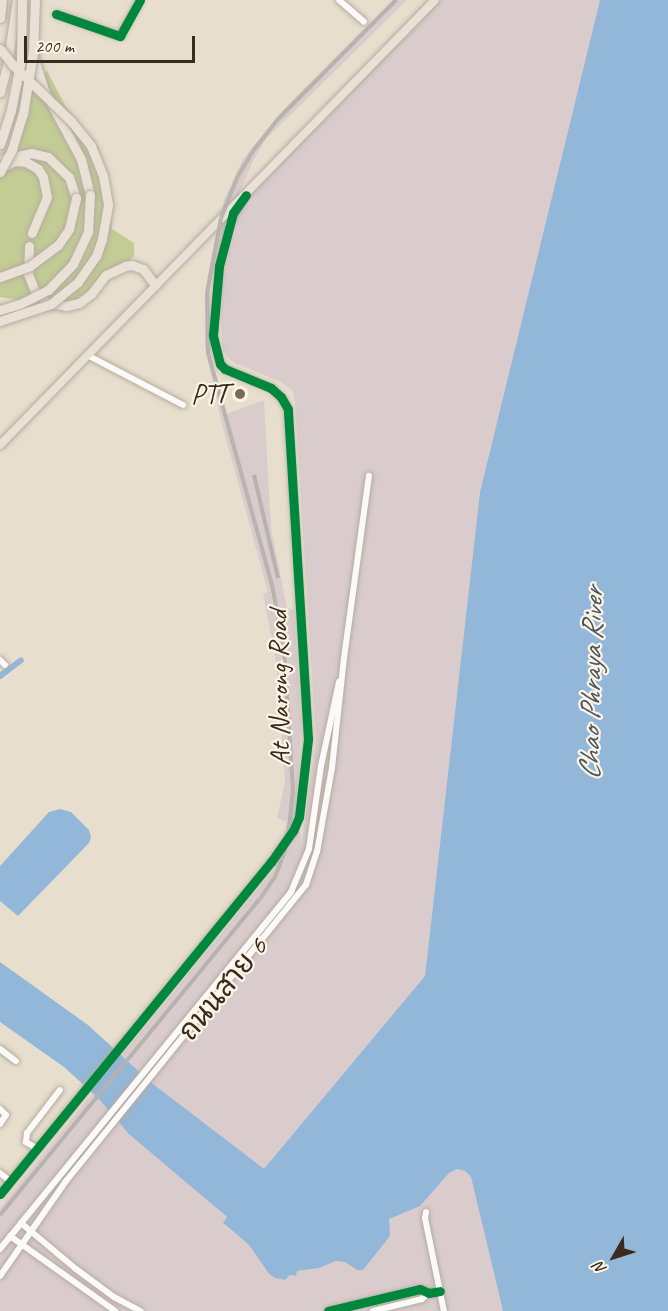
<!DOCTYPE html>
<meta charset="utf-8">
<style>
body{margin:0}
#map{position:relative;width:668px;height:1311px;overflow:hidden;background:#e7decd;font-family:Caveat,"Playpen Sans Thai",sans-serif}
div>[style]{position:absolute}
.industrial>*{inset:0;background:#dacccd}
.green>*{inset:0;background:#c2cc94}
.water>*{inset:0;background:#93b7d8}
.canal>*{height:6px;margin:-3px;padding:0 3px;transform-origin:3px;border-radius:3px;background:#93b7d8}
.roads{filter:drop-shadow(0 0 2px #b4aca0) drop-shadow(0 0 2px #b4aca0)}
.minor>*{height:6px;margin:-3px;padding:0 3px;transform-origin:3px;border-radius:3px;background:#fbfaf8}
.major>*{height:8px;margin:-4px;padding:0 4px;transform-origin:4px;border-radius:4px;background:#eae1d6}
.highway>*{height:9px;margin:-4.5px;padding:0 4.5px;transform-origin:4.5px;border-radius:4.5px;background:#eae1d6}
.rail>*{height:4px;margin-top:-2px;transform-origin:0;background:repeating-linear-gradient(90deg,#fcf5e5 0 4.5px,#b6b3ae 0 9px);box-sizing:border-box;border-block:2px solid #b6b3ae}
.bridges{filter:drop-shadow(0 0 2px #b4aca0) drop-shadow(0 0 2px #b4aca0)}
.highway-bridge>*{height:9px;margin:-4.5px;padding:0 4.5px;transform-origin:4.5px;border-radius:4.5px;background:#eae1d6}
.cycleway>*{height:9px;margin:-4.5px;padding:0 4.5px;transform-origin:4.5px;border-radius:4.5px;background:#00873e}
.dots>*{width:16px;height:16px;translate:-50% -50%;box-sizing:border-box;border:3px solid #fcf5e5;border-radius:50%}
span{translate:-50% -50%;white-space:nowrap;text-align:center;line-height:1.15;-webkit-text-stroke:4.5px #fcf5e5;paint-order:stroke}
.poi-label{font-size:28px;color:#3b2a1e}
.right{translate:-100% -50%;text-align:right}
.street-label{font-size:28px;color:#3b2a1e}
.water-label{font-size:30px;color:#4d5561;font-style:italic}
.north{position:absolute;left:584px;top:1227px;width:60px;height:60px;-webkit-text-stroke:4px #fcf5e5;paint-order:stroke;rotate:231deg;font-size:16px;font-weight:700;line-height:24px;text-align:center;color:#3b2a1e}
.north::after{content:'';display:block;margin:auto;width:21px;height:27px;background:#3b2a1e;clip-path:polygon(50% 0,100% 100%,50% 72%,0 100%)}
.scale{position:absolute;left:24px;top:36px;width:171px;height:27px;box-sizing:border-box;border:3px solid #3b2a1e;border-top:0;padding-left:8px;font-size:18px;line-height:21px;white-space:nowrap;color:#3b2a1e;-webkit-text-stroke:4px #fcf5e5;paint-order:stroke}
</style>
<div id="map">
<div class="industrial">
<div style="clip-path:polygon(392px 0,407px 0,266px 139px,252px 163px,222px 235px,210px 287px,211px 360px,226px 414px,264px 400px,271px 528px,287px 608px,294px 610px,301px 728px,295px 818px,301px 835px,301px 846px,316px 740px,295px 402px,292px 390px,281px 382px,231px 361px,223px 351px,220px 313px,225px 257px,242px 202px,440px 0,600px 0,480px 492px,425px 976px,275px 1159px,267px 1168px,262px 1169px,153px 1084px,122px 1055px,275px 868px,287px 822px,277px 818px,285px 782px,276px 660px,263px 594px,268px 592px,221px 420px,205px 346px,207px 280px,224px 200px,243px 159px,289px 104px)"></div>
<div style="clip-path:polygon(93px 1093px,227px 1218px,223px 1224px,249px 1245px,269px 1274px,275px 1278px,285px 1280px,290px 1275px,296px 1276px,297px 1271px,319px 1268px,336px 1261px,345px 1262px,357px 1270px,389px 1219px,420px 1205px,449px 1172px,457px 1169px,464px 1171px,471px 1177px,503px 1311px,0 1311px,0 1208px)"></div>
</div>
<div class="green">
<div style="clip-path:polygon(47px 71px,66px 107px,98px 147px,108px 176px,112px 229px,134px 243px,134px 256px,84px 305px,64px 307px,0 297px,0 178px,20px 139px,30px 79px)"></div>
</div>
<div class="water">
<div style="clip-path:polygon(600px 0,668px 0,668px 1311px,503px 1311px,471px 1177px,465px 1171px,457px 1169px,449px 1173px,420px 1206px,389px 1219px,390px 1236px,363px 1270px,357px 1270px,345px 1262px,336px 1261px,319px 1268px,297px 1271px,296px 1276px,290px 1275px,285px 1280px,275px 1278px,269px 1274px,249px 1245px,223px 1223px,227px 1217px,129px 1134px,99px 1099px,64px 1067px,0 1022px,0 962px,88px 1025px,153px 1084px,264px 1169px,425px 976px,480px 492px)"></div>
<div style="clip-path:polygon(60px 809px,71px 812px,89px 830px,91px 837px,89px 843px,18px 916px,0 901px,0 866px,49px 812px)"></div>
</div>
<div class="canal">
<div style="left:0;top:676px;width:26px;rotate:-37deg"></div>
</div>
<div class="roads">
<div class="minor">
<div style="left:339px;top:0;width:33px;rotate:41deg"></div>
<div style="left:56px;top:14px;width:68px;rotate:19deg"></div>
<div style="left:120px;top:36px;width:41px;rotate:-60.9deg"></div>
<div style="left:89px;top:356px;width:106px;rotate:27.5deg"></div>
<div style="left:0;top:660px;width:7px;rotate:45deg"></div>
<div style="left:0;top:1049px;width:20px;rotate:37deg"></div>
<div style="left:0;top:1109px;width:8px;rotate:45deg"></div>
<div style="left:6px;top:1115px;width:11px;rotate:124deg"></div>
<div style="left:36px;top:1148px;width:12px;rotate:-149deg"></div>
<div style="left:26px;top:1142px;width:9px;rotate:-84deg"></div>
<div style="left:27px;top:1133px;width:54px;rotate:-52.5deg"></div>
<div style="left:0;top:1173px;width:13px;rotate:39deg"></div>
<div style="left:0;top:1194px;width:429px;rotate:-50.8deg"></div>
<div style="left:271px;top:862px;width:38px;rotate:-55deg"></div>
<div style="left:293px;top:831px;width:15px;rotate:-67deg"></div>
<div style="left:299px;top:817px;width:79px;rotate:-83.4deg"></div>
<div style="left:308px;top:739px;width:331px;rotate:-93.5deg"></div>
<div style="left:288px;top:409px;width:14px;rotate:-120deg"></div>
<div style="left:281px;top:397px;width:13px;rotate:-138deg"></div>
<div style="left:271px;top:388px;width:50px;rotate:-157.6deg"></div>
<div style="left:225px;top:369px;width:7px;rotate:-135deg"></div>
<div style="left:220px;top:364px;width:30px;rotate:-104deg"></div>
<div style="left:213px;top:335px;width:69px;rotate:-85deg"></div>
<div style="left:219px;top:266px;width:43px;rotate:-76.6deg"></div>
<div style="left:229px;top:224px;width:24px;rotate:-60deg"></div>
<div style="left:426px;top:1212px;width:6px;rotate:99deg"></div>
<div style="left:425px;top:1218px;width:95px;rotate:78.5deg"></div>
<div style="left:21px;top:1223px;width:72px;rotate:39.9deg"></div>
<div style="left:76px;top:1269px;width:47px;rotate:36.4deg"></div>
<div style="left:114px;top:1297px;width:30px;rotate:28deg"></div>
<div style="left:10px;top:1236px;width:129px;rotate:35.5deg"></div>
<div style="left:0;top:1249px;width:461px;rotate:-50.8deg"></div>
<div style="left:291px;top:892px;width:47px;rotate:-67.3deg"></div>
<div style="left:309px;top:849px;width:84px;rotate:-81.8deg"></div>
<div style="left:321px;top:766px;width:86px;rotate:-77.9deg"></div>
<div style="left:0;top:1276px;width:116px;rotate:-55.2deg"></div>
<div style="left:66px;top:1181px;width:381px;rotate:-51deg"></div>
<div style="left:306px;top:885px;width:35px;rotate:-72deg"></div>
<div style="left:317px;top:852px;width:85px;rotate:-79.9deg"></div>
<div style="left:332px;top:768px;width:111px;rotate:-83.8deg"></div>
<div style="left:344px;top:658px;width:184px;rotate:-82.2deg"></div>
<div style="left:328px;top:1311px;width:95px;rotate:-13.4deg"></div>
<div style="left:420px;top:1289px;width:10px;rotate:24deg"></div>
<div style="left:429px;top:1293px;width:11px;rotate:-10deg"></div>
<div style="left:373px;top:1311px;width:50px;rotate:-13.8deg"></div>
<div style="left:422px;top:1299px;width:9px;rotate:-41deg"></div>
</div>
<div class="major">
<div style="left:0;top:445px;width:622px;rotate:-45.65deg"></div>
</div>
<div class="highway">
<div style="left:29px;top:0;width:37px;rotate:88deg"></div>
<div style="left:0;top:18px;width:18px;rotate:-84deg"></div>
<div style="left:33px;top:56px;width:38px;rotate:72deg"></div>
<div style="left:45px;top:92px;width:76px;rotate:61.8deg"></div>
<div style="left:81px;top:159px;width:37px;rotate:76deg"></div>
<div style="left:0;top:92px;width:27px;rotate:-75deg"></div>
<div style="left:7px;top:66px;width:67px;rotate:-81.4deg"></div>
<div style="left:4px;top:158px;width:27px;rotate:-10deg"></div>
<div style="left:31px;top:153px;width:17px;rotate:13deg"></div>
<div style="left:48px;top:157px;width:29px;rotate:44deg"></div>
<div style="left:69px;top:177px;width:22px;rotate:72deg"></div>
<div style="left:0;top:168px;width:17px;rotate:-25deg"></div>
<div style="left:15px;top:161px;width:11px;rotate:5deg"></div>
<div style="left:26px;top:162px;width:14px;rotate:30deg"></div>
<div style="left:38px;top:169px;width:9px;rotate:58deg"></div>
<div style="left:43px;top:177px;width:20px;rotate:79deg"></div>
<div style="left:47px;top:197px;width:39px;rotate:113deg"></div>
<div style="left:29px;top:246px;width:28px;rotate:92deg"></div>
<div style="left:28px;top:274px;width:18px;rotate:68deg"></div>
<div style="left:35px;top:291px;width:16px;rotate:45deg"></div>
<div style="left:46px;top:302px;width:20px;rotate:11deg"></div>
<div style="left:66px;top:306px;width:13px;rotate:-13deg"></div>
<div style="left:79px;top:303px;width:15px;rotate:-37deg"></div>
<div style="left:91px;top:294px;width:24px;rotate:-52deg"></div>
<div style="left:106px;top:275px;width:21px;rotate:-25deg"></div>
<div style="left:125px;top:266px;width:7px;rotate:-8deg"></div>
<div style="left:132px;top:265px;width:12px;rotate:20deg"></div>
<div style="left:143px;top:269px;width:20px;rotate:53deg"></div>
</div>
</div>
<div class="rail">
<div style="left:254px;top:475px;width:106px;rotate:76.9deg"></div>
<div style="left:0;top:1215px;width:409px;rotate:-50.6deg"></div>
<div style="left:260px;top:899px;width:27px;rotate:-56deg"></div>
<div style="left:275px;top:877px;width:19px;rotate:-69deg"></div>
<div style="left:282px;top:859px;width:20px;rotate:-72deg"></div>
<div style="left:288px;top:840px;width:50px;rotate:-84.3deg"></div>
<div style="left:293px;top:790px;width:141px;rotate:-93.7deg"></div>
<div style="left:284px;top:649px;width:65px;rotate:-100.6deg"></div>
<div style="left:272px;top:585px;width:242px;rotate:-105.4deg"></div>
<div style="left:208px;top:352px;width:59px;rotate:-91deg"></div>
<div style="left:207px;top:293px;width:76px;rotate:-79.4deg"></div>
<div style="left:221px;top:218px;width:45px;rotate:-68deg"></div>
<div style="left:238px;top:176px;width:29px;rotate:-59deg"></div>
<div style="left:253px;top:151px;width:41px;rotate:-52deg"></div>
<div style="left:278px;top:119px;width:168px;rotate:-45.2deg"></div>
</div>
<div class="bridges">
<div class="highway-bridge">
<div style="left:0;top:49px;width:22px;rotate:51deg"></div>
<div style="left:14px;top:66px;width:79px;rotate:44deg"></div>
<div style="left:71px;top:121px;width:32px;rotate:51deg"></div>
<div style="left:91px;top:146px;width:32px;rotate:68deg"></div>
<div style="left:103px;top:176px;width:29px;rotate:80deg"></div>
<div style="left:108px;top:205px;width:35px;rotate:100deg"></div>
<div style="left:102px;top:239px;width:18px;rotate:109deg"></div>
<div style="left:96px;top:256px;width:32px;rotate:125deg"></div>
<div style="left:78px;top:282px;width:35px;rotate:141deg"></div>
<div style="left:51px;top:304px;width:54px;rotate:161.6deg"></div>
<div style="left:0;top:144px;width:36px;rotate:-72deg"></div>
<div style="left:11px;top:110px;width:51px;rotate:-78.7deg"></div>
<div style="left:21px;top:60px;width:60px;rotate:-89deg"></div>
<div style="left:0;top:172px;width:26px;rotate:-62deg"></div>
<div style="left:12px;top:149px;width:37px;rotate:-73deg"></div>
<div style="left:23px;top:114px;width:63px;rotate:-80.8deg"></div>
<div style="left:33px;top:52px;width:52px;rotate:-87.8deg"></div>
<div style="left:0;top:277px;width:32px;rotate:-20deg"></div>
<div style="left:30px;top:266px;width:35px;rotate:-37deg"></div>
<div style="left:58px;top:245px;width:19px;rotate:-55deg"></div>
<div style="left:69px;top:229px;width:32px;rotate:-77deg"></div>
<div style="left:0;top:310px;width:21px;rotate:-17deg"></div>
<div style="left:20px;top:304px;width:31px;rotate:-27deg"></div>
<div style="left:48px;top:290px;width:36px;rotate:-46deg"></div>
<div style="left:73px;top:264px;width:35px;rotate:-65deg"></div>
<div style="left:88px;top:232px;width:37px;rotate:-87deg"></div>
</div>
</div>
<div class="cycleway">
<div style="left:56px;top:14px;width:68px;rotate:19deg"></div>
<div style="left:120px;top:36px;width:41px;rotate:-60.9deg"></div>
<div style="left:0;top:1194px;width:429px;rotate:-50.8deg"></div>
<div style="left:271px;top:862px;width:38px;rotate:-55deg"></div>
<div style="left:293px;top:831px;width:15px;rotate:-67deg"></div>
<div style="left:299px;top:817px;width:79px;rotate:-83.4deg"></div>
<div style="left:308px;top:739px;width:331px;rotate:-93.5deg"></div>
<div style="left:288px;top:409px;width:14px;rotate:-120deg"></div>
<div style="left:281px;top:397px;width:13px;rotate:-138deg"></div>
<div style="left:271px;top:388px;width:50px;rotate:-157.6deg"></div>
<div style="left:225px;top:369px;width:7px;rotate:-135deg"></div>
<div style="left:220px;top:364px;width:30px;rotate:-104deg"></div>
<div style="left:213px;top:335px;width:69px;rotate:-85deg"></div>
<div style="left:219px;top:266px;width:55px;rotate:-75.2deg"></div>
<div style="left:233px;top:213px;width:22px;rotate:-54deg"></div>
<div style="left:328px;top:1311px;width:95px;rotate:-13.4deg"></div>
<div style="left:420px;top:1289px;width:10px;rotate:24deg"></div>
<div style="left:429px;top:1293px;width:11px;rotate:-10deg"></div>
</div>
<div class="dots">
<div style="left:240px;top:394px;background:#77695b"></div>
</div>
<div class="poi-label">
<span class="right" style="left:228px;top:394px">PTT</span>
</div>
<div class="street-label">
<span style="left:279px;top:688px;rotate:-91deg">At Narong Road</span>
<span style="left:223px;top:989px;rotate:-51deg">ถนนสาย 6</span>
</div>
<div class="water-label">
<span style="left:591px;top:684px;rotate:-89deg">Chao Phraya River</span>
</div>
<div class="north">N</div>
<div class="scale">200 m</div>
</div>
